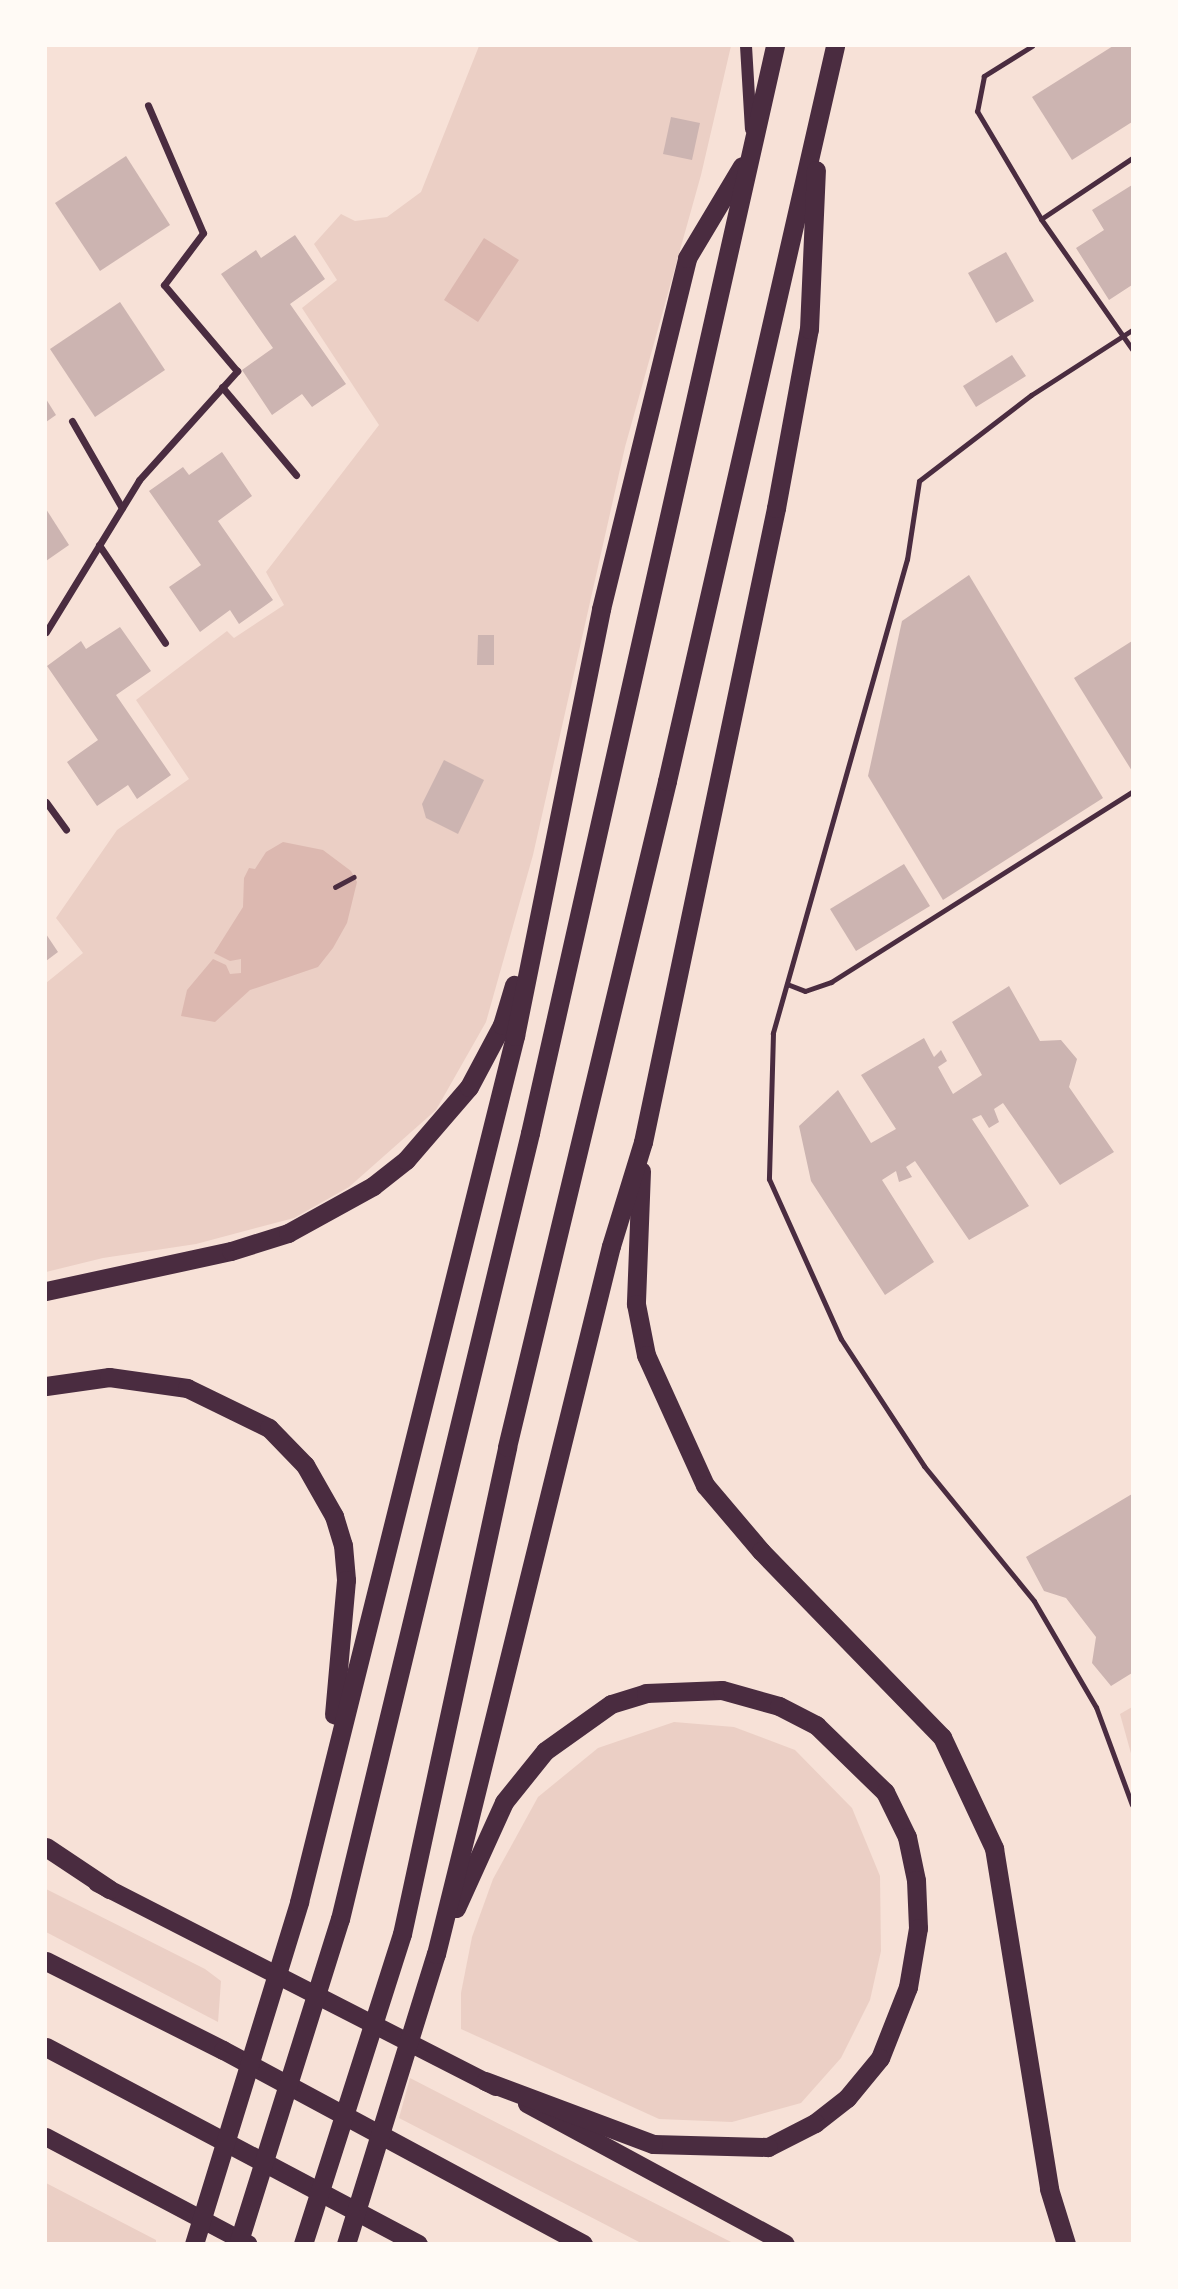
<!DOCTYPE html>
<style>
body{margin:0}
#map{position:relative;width:1178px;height:2289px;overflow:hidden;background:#f7e1d7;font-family:Barlow,sans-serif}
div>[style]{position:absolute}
.green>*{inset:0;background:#ebcfc5}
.water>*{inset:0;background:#dcb8b0}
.building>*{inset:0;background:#ccb4b1}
.path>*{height:4.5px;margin:-2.25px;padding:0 2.25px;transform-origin:2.25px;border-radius:2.25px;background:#4a2c40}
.service>*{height:5px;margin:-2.5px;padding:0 2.5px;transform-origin:2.5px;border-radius:2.5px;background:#4a2c40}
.minor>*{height:7px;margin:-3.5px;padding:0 3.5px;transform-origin:3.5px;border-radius:3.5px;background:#4a2c40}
.tertiary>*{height:12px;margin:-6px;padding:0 6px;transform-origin:6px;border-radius:6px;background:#4a2c40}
.primary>*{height:18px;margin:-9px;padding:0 9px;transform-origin:9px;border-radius:9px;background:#4a2c40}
.trunk>*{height:19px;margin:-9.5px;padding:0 9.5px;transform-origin:9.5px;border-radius:9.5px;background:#4a2c40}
span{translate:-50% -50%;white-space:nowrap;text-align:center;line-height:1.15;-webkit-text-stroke:7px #fffaf5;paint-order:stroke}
.frame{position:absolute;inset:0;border:47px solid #fffaf5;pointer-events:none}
</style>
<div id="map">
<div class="green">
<div style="clip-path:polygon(479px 46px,731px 46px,701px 175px,625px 447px,533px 855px,486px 1022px,436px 1110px,349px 1187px,294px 1218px,196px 1244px,103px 1258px,46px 1272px,46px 983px,83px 953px,56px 918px,117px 830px,189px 779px,136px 700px,227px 631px,234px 638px,284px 605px,266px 572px,379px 425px,302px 308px,337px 280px,314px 244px,341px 214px,355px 221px,387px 217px,421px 192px)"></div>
<div style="clip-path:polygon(1132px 1707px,1132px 1757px,1120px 1714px)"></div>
<div style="clip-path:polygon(674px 1722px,734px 1727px,795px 1750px,852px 1808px,880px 1876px,881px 1951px,870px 2000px,841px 2058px,801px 2103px,732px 2122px,659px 2119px,461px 2029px,461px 1993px,472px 1937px,493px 1879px,538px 1797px,598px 1748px)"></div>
<div style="clip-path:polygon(46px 1889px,205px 1969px,221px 1981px,218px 2022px,46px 1932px)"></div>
<div style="clip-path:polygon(410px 2078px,554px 2152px,733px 2243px,641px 2243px,399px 2118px)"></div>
<div style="clip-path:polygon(46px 2183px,156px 2240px,156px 2243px,46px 2243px)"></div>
</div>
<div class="water">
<div style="clip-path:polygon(484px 238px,519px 260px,478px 322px,444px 300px)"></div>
<div style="clip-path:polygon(283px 842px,323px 850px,351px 871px,357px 882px,347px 923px,333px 948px,318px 967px,250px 990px,215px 1022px,181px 1016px,187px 990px,213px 959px,226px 965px,230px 974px,241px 973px,241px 959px,230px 961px,214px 953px,243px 907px,244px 878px,249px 868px,255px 869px,266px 852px)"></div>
</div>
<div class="building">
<div style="clip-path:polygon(1113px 46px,1132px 46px,1132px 122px,1072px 160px,1032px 97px)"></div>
<div style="clip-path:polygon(671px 117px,700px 123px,692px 160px,663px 154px)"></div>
<div style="clip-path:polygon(126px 156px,170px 225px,100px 271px,55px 203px)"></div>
<div style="clip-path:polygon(1132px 185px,1132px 285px,1109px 300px,1076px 248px,1104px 230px,1092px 210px)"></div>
<div style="clip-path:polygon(295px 235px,325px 279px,290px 304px,346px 384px,312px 407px,302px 394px,272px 415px,242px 370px,273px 348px,221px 274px,256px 250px,261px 258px)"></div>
<div style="clip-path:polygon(1006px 252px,1034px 301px,996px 323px,968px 273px)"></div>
<div style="clip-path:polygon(120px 302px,165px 370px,95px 417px,50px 349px)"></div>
<div style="clip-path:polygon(1012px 355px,1026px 376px,976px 407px,963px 386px)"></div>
<div style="clip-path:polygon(46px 399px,56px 415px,46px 422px)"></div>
<div style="clip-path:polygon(222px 452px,252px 496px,218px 521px,273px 600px,239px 624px,230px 610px,200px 632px,169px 587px,201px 565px,149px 491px,183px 467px,189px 475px)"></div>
<div style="clip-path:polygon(46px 509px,69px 545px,46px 561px)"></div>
<div style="clip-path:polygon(969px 575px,1103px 798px,943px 900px,868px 776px,902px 621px)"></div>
<div style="clip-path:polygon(120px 627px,151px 671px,116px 695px,171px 775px,137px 799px,128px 785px,97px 806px,67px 762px,98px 740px,47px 666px,81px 641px,86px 649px)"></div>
<div style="clip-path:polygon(478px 635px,494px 635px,494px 665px,477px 665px)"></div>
<div style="clip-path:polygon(1132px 641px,1132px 771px,1074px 678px)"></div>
<div style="clip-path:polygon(444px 760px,484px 780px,458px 834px,426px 818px,422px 804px)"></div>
<div style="clip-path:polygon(904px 864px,930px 906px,856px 951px,830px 909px)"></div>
<div style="clip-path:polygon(46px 934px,58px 952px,46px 961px)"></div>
<div style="clip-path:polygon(1009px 986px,1040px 1041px,1061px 1040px,1077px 1059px,1069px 1087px,1114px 1152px,1060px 1185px,1003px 1103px,994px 1109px,999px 1122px,989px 1128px,981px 1115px,972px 1119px,1029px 1206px,969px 1240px,915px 1161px,906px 1167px,912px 1177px,899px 1182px,896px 1171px,882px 1180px,934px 1262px,885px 1295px,811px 1181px,799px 1126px,838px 1090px,871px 1143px,896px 1129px,861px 1075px,924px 1038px,934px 1057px,941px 1050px,947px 1061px,938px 1067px,953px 1094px,982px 1075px,952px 1022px)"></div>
<div style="clip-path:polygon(1132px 1494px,1132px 1673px,1111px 1686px,1092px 1663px,1096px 1637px,1066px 1598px,1044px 1591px,1026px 1557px)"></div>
</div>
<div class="path">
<div style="left:335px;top:887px;width:21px;rotate:-28deg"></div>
</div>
<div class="service">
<div style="left:1032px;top:46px;width:57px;rotate:148deg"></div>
<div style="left:984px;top:76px;width:36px;rotate:101deg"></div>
<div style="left:977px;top:111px;width:126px;rotate:59.3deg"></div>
<div style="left:1041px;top:219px;width:110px;rotate:-33.8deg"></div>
<div style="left:1041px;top:219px;width:159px;rotate:55deg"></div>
<div style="left:1132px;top:330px;width:120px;rotate:147.2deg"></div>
<div style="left:1031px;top:395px;width:141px;rotate:142.5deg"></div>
<div style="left:919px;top:481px;width:79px;rotate:98.7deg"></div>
<div style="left:907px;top:559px;width:493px;rotate:105.8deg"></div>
<div style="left:773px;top:1033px;width:146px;rotate:91.6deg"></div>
<div style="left:769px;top:1179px;width:175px;rotate:65.8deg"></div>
<div style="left:841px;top:1339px;width:152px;rotate:56.8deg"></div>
<div style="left:924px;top:1466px;width:174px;rotate:50.8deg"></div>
<div style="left:1034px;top:1601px;width:123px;rotate:59.7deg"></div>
<div style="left:1096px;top:1707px;width:104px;rotate:69.8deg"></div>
<div style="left:787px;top:984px;width:19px;rotate:21deg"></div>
<div style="left:805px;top:991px;width:28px;rotate:-19deg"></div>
<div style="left:831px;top:982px;width:356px;rotate:-32.3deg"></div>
</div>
<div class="minor">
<div style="left:222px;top:387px;width:115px;rotate:49.9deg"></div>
<div style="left:72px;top:421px;width:100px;rotate:60.1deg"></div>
<div style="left:99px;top:545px;width:118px;rotate:56deg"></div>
<div style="left:46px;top:632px;width:178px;rotate:-58.5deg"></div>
<div style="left:139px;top:480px;width:147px;rotate:-48deg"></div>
<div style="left:237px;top:371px;width:113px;rotate:-130.3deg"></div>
<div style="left:164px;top:285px;width:65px;rotate:-53.1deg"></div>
<div style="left:203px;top:233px;width:139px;rotate:-113.3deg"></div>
<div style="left:46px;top:802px;width:34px;rotate:54deg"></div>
</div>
<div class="tertiary">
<div style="left:746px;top:46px;width:83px;rotate:86.6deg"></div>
</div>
<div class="primary">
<div style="left:97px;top:1883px;width:448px;rotate:27.1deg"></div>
<div style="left:527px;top:2104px;width:294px;rotate:28.4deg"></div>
<div style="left:46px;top:2137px;width:229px;rotate:27.9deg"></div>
</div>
<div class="trunk">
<div style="left:641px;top:1171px;width:133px;rotate:92.2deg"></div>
<div style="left:636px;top:1304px;width:52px;rotate:78.9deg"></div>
<div style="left:646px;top:1355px;width:143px;rotate:65.6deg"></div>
<div style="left:705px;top:1485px;width:87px;rotate:49.7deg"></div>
<div style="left:761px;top:1551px;width:260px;rotate:45.8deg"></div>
<div style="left:942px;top:1737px;width:123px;rotate:64.9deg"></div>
<div style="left:994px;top:1848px;width:345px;rotate:80.8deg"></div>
<div style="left:1049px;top:2189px;width:58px;rotate:72.8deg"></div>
<div style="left:46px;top:1291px;width:189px;rotate:-12.2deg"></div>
<div style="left:231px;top:1251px;width:60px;rotate:-17.5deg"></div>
<div style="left:288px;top:1233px;width:97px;rotate:-28.9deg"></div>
<div style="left:373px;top:1186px;width:42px;rotate:-38.2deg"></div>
<div style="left:406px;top:1160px;width:96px;rotate:-49.2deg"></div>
<div style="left:469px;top:1087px;width:70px;rotate:-62deg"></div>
<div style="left:502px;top:1025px;width:42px;rotate:-73.3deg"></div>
<div style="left:46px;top:1386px;width:64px;rotate:-8.1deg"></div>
<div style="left:109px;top:1377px;width:79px;rotate:8deg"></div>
<div style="left:187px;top:1388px;width:91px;rotate:26deg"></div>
<div style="left:269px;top:1428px;width:52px;rotate:45.8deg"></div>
<div style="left:305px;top:1465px;width:59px;rotate:60.4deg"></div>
<div style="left:334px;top:1516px;width:30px;rotate:73deg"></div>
<div style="left:343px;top:1545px;width:35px;rotate:85deg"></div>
<div style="left:346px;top:1580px;width:135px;rotate:95.1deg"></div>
<div style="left:46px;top:1847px;width:76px;rotate:33.7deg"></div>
<div style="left:456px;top:1908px;width:116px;rotate:-65.6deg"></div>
<div style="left:504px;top:1802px;width:65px;rotate:-51.2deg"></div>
<div style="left:545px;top:1751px;width:81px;rotate:-35.5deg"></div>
<div style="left:611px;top:1704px;width:37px;rotate:-17deg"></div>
<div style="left:646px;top:1693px;width:76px;rotate:-2.3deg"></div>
<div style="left:722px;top:1690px;width:59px;rotate:15.7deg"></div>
<div style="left:779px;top:1706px;width:42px;rotate:27.2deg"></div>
<div style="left:816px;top:1725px;width:96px;rotate:44.2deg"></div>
<div style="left:885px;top:1792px;width:50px;rotate:63.9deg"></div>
<div style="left:907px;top:1837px;width:44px;rotate:78.2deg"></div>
<div style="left:916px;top:1880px;width:48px;rotate:87.6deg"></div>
<div style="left:918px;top:1928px;width:60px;rotate:99.6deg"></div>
<div style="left:908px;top:1987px;width:76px;rotate:111.5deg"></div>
<div style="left:880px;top:2058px;width:52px;rotate:129.5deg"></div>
<div style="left:847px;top:2098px;width:41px;rotate:142deg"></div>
<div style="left:815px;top:2123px;width:53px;rotate:152.9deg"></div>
<div style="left:768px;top:2147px;width:115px;rotate:-178.5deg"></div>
<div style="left:653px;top:2144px;width:179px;rotate:-159.4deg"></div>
<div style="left:46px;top:1961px;width:198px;rotate:26.7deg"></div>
<div style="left:223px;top:2050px;width:409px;rotate:28.3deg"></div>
<div style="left:46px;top:2047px;width:421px;rotate:27.9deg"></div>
<div style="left:194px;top:2244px;width:358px;rotate:-72.9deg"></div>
<div style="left:299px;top:1902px;width:893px;rotate:-75.99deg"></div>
<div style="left:515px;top:1036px;width:436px;rotate:-78.6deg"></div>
<div style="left:601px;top:609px;width:361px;rotate:-76.2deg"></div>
<div style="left:687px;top:258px;width:107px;rotate:-59.1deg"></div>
<div style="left:238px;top:2244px;width:341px;rotate:-72.6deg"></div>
<div style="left:340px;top:1919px;width:809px;rotate:-76.41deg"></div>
<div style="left:530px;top:1133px;width:1114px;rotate:-77.3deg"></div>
<div style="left:303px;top:2244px;width:325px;rotate:-72.3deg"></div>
<div style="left:402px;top:1934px;width:498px;rotate:-77.8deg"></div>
<div style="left:507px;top:1447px;width:685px;rotate:-76.49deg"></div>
<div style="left:667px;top:781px;width:754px;rotate:-77.12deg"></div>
<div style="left:346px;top:2244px;width:304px;rotate:-72.8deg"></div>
<div style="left:436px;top:1954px;width:729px;rotate:-76.12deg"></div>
<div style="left:611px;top:1246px;width:109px;rotate:-72.9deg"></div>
<div style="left:643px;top:1142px;width:648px;rotate:-78.15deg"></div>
<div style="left:776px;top:508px;width:182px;rotate:-79.6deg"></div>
<div style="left:809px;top:329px;width:159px;rotate:-87.5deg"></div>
</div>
<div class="frame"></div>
</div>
